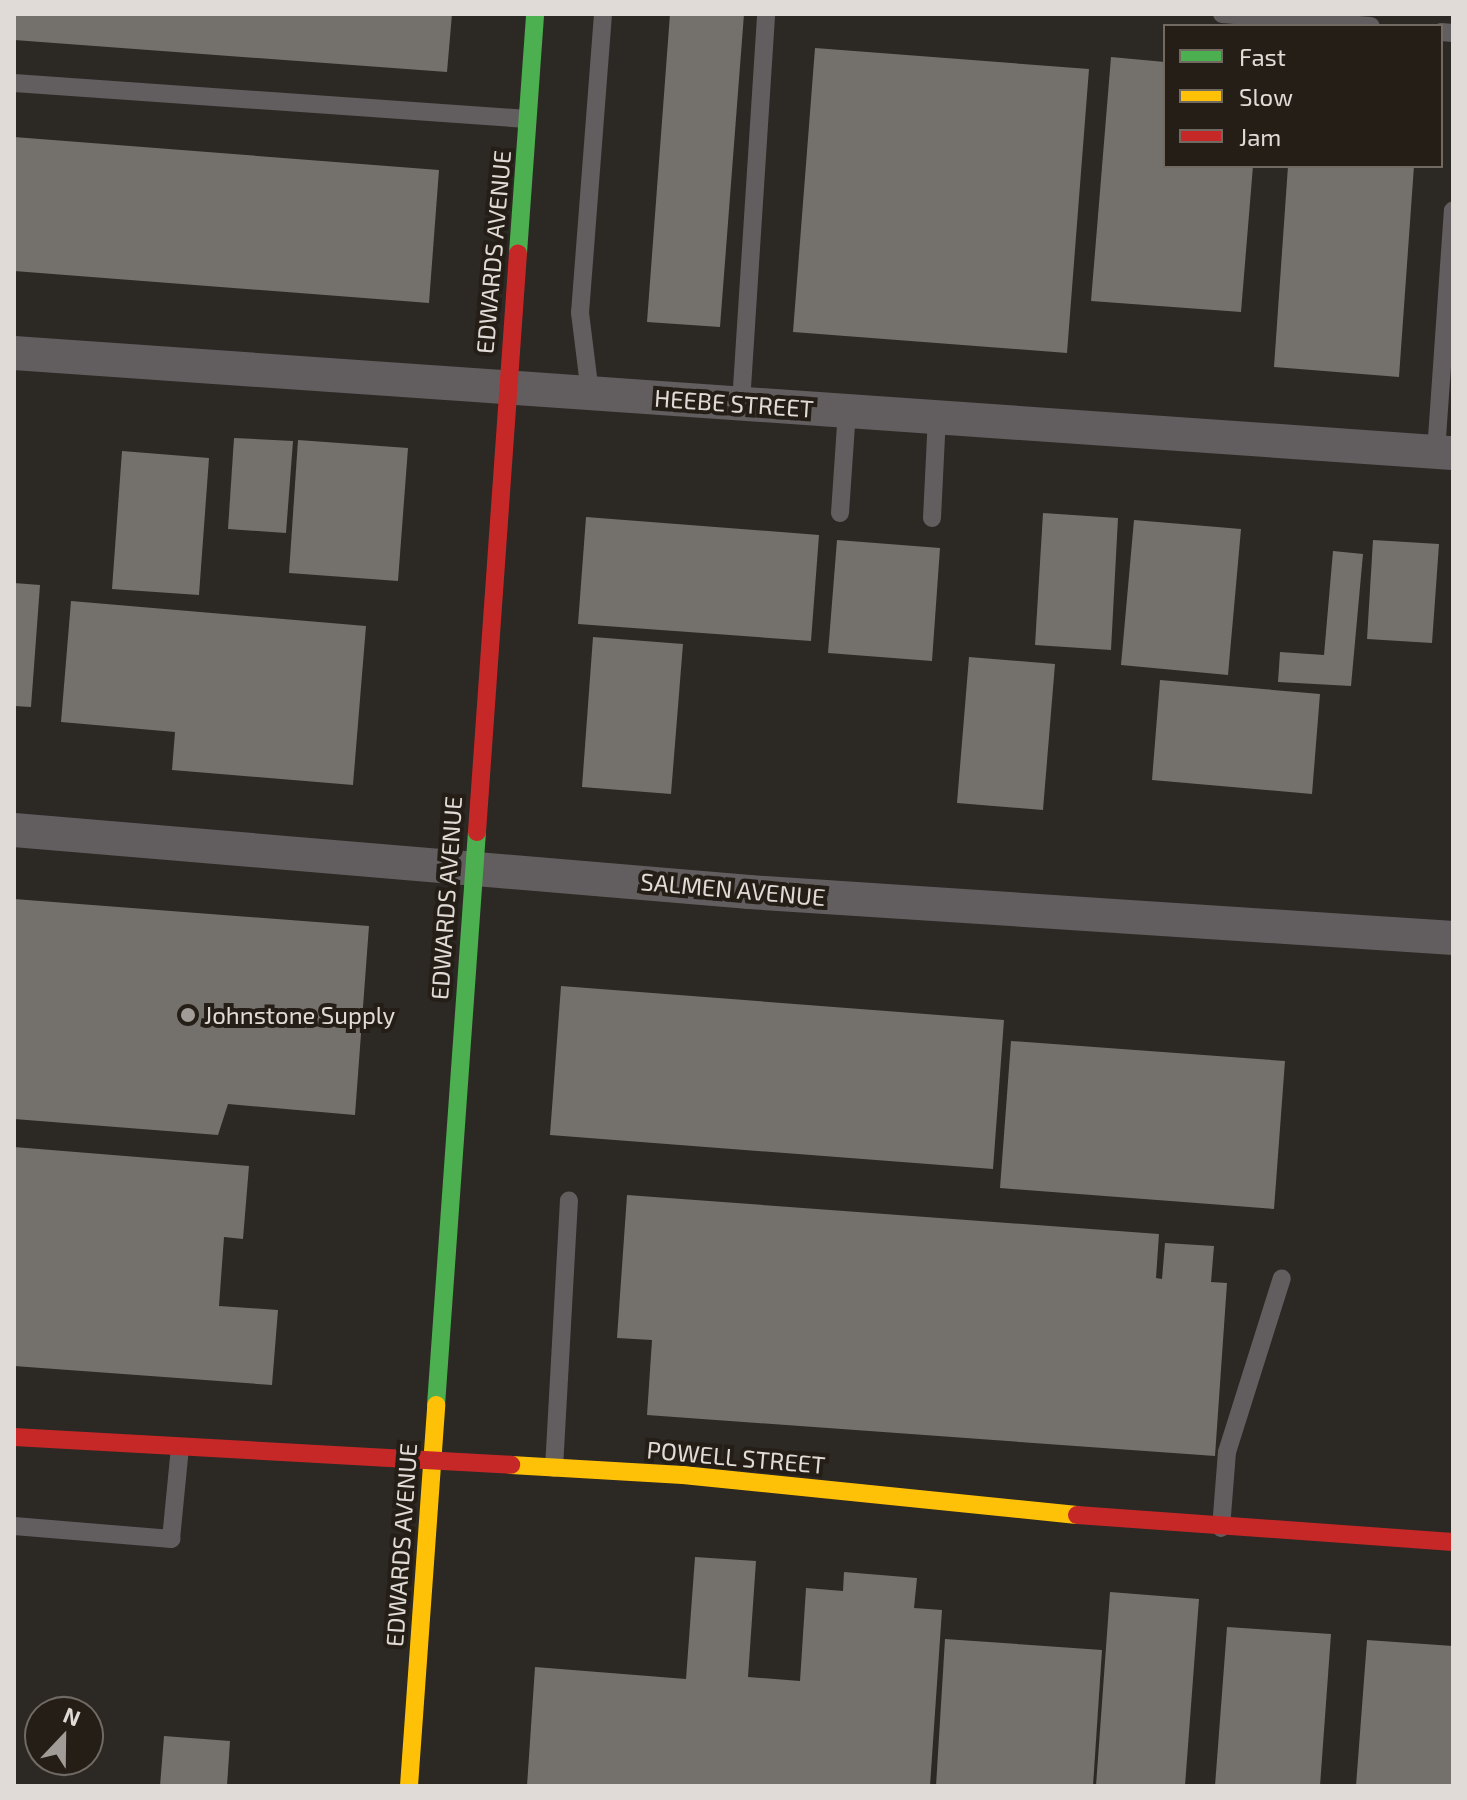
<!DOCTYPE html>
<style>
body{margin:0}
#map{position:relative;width:1467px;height:1800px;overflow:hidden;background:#2c2824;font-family:"Exo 2",sans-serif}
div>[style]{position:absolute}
.building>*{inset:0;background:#74706c}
.lane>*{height:18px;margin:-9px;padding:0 9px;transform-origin:9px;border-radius:9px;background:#625e60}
.street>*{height:34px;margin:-17px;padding:0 17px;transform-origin:17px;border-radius:17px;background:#625e60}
.fast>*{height:18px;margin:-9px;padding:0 9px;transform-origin:9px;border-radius:9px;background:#4caf50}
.slow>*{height:18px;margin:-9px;padding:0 9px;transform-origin:9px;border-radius:9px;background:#ffc107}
.jam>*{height:18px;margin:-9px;padding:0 9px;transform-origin:9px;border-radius:9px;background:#c62828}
.dots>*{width:22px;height:22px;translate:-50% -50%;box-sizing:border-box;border:4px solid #251e17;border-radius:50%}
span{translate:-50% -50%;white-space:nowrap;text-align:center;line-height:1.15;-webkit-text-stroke:8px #251e17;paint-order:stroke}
.street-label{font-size:24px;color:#e0dbd6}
.poi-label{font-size:24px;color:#e0dbd6}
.left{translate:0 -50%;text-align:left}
.frame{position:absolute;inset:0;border:16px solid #e0dbd6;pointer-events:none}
.legend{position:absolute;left:1163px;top:24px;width:280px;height:144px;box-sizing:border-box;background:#251e17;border:2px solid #706a63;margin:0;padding:10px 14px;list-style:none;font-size:24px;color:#e0dbd6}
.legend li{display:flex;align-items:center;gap:16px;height:40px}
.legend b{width:40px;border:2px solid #706a63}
.north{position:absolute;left:24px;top:1696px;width:80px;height:80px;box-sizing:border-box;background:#251e17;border:2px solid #706a63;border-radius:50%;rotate:22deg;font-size:22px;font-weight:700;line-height:32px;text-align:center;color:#e0dbd6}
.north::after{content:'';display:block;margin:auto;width:28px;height:36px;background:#a19c98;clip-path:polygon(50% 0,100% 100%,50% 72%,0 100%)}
</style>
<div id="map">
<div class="building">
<div style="clip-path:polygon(14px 14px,452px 14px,447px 72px,14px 40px)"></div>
<div style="clip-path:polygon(670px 14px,744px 14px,720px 327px,647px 322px)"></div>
<div style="clip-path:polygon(815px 48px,1089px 69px,1067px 353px,793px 332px)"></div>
<div style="clip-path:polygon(1111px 57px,1165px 62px,1165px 166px,1253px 166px,1241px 312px,1091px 301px)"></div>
<div style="clip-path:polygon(14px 137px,439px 170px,429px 303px,14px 271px)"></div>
<div style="clip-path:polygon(1288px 166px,1414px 166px,1399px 377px,1274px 367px)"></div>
<div style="clip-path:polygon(234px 438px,293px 441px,286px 533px,228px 529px)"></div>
<div style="clip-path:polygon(298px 440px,408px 448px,398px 581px,289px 573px)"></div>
<div style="clip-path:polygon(122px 451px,209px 458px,199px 595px,112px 589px)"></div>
<div style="clip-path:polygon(1043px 513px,1118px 518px,1111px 650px,1035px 645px)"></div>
<div style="clip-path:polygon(586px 517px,819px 535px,811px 641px,578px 624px)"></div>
<div style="clip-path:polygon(1134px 520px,1241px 529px,1228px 675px,1121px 665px)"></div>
<div style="clip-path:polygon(837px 540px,940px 548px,932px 661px,828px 653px)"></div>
<div style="clip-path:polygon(1373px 540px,1439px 544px,1432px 643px,1367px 639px)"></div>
<div style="clip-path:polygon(1333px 551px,1363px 554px,1351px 686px,1278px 682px,1280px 652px,1324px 655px)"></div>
<div style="clip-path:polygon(14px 583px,40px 585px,31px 707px,14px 706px)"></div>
<div style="clip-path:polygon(71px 601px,366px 626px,353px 785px,172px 770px,175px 732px,61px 722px)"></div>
<div style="clip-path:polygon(593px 637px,683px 644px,671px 794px,582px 787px)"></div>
<div style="clip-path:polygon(969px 657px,1055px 664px,1043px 810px,957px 803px)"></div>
<div style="clip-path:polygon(1160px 680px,1320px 694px,1312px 794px,1152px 780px)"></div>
<div style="clip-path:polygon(14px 899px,369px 926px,355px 1115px,228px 1104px,218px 1135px,14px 1119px)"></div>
<div style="clip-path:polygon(561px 986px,1004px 1020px,993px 1169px,550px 1135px)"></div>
<div style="clip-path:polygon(1011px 1041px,1285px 1061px,1274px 1209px,1000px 1188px)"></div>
<div style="clip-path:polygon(14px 1147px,249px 1166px,243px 1239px,224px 1237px,219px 1306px,278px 1310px,272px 1385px,14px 1366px)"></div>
<div style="clip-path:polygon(627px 1195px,1159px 1234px,1156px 1278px,1162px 1279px,1165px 1243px,1214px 1246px,1211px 1282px,1227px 1283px,1215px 1456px,647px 1415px,652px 1340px,617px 1338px)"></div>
<div style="clip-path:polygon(695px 1557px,756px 1561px,748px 1677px,800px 1681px,806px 1588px,843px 1591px,844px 1572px,917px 1578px,914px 1608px,942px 1610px,930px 1786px,527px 1786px,535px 1667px,686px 1679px)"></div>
<div style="clip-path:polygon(1110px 1592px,1199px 1599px,1185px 1786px,1096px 1786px)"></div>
<div style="clip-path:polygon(1227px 1627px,1331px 1634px,1320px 1786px,1215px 1786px)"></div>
<div style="clip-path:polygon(945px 1639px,1102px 1650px,1093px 1786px,936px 1786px)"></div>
<div style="clip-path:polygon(1367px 1640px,1453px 1646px,1453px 1786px,1356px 1786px)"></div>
<div style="clip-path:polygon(164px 1736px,230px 1741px,227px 1786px,160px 1786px)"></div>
</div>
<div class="lane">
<div style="left:1222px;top:14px;width:149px;rotate:4.6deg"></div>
<div style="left:1441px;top:32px;width:12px;rotate:5deg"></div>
<div style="left:14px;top:83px;width:514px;rotate:4.01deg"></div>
<div style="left:590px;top:393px;width:81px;rotate:-97.1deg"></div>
<div style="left:580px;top:313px;width:300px;rotate:-85.6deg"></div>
<div style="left:741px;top:403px;width:390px;rotate:-86.3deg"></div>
<div style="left:1436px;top:452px;width:242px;rotate:-86deg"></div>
<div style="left:840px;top:513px;width:102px;rotate:-86.1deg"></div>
<div style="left:932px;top:518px;width:101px;rotate:-87.2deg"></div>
<div style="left:554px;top:1468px;width:268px;rotate:-86.8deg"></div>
<div style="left:14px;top:1526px;width:158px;rotate:4.7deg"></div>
<div style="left:171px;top:1539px;width:91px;rotate:-84.4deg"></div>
<div style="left:1221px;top:1528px;width:76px;rotate:-85.5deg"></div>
<div style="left:1227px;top:1452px;width:182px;rotate:-72.5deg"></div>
</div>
<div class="street">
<div style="left:14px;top:353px;width:1442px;rotate:3.98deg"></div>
<div style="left:14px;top:830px;width:738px;rotate:4.82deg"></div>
<div style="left:749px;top:892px;width:706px;rotate:3.74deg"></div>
</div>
<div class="fast">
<div style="left:518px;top:253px;width:240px;rotate:-85.9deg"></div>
<div style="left:436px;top:1405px;width:574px;rotate:-85.91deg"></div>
</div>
<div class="slow">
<div style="left:511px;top:1465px;width:172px;rotate:3.3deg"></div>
<div style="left:683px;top:1475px;width:396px;rotate:5.8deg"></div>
<div style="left:409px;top:1786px;width:382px;rotate:-85.9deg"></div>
</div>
<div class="jam">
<div style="left:477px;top:832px;width:580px;rotate:-85.95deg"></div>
<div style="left:14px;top:1437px;width:498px;rotate:3.2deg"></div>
<div style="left:1077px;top:1515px;width:377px;rotate:4.1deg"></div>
</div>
<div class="dots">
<div style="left:188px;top:1015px;background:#a19c98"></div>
</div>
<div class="street-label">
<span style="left:493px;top:252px;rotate:-85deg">EDWARDS AVENUE</span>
<span style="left:734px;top:403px;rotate:4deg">HEEBE STREET</span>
<span style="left:733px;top:889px;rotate:5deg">SALMEN AVENUE</span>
<span style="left:446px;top:898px;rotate:-86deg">EDWARDS AVENUE</span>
<span style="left:736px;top:1457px;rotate:5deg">POWELL STREET</span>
<span style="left:401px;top:1545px;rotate:-86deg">EDWARDS AVENUE</span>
</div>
<div class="poi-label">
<span class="left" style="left:204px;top:1015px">Johnstone Supply</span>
</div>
<div class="frame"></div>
<ul class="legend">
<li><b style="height:10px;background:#4caf50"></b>Fast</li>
<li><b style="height:10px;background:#ffc107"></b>Slow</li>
<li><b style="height:10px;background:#c62828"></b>Jam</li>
</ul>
<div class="north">N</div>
</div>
